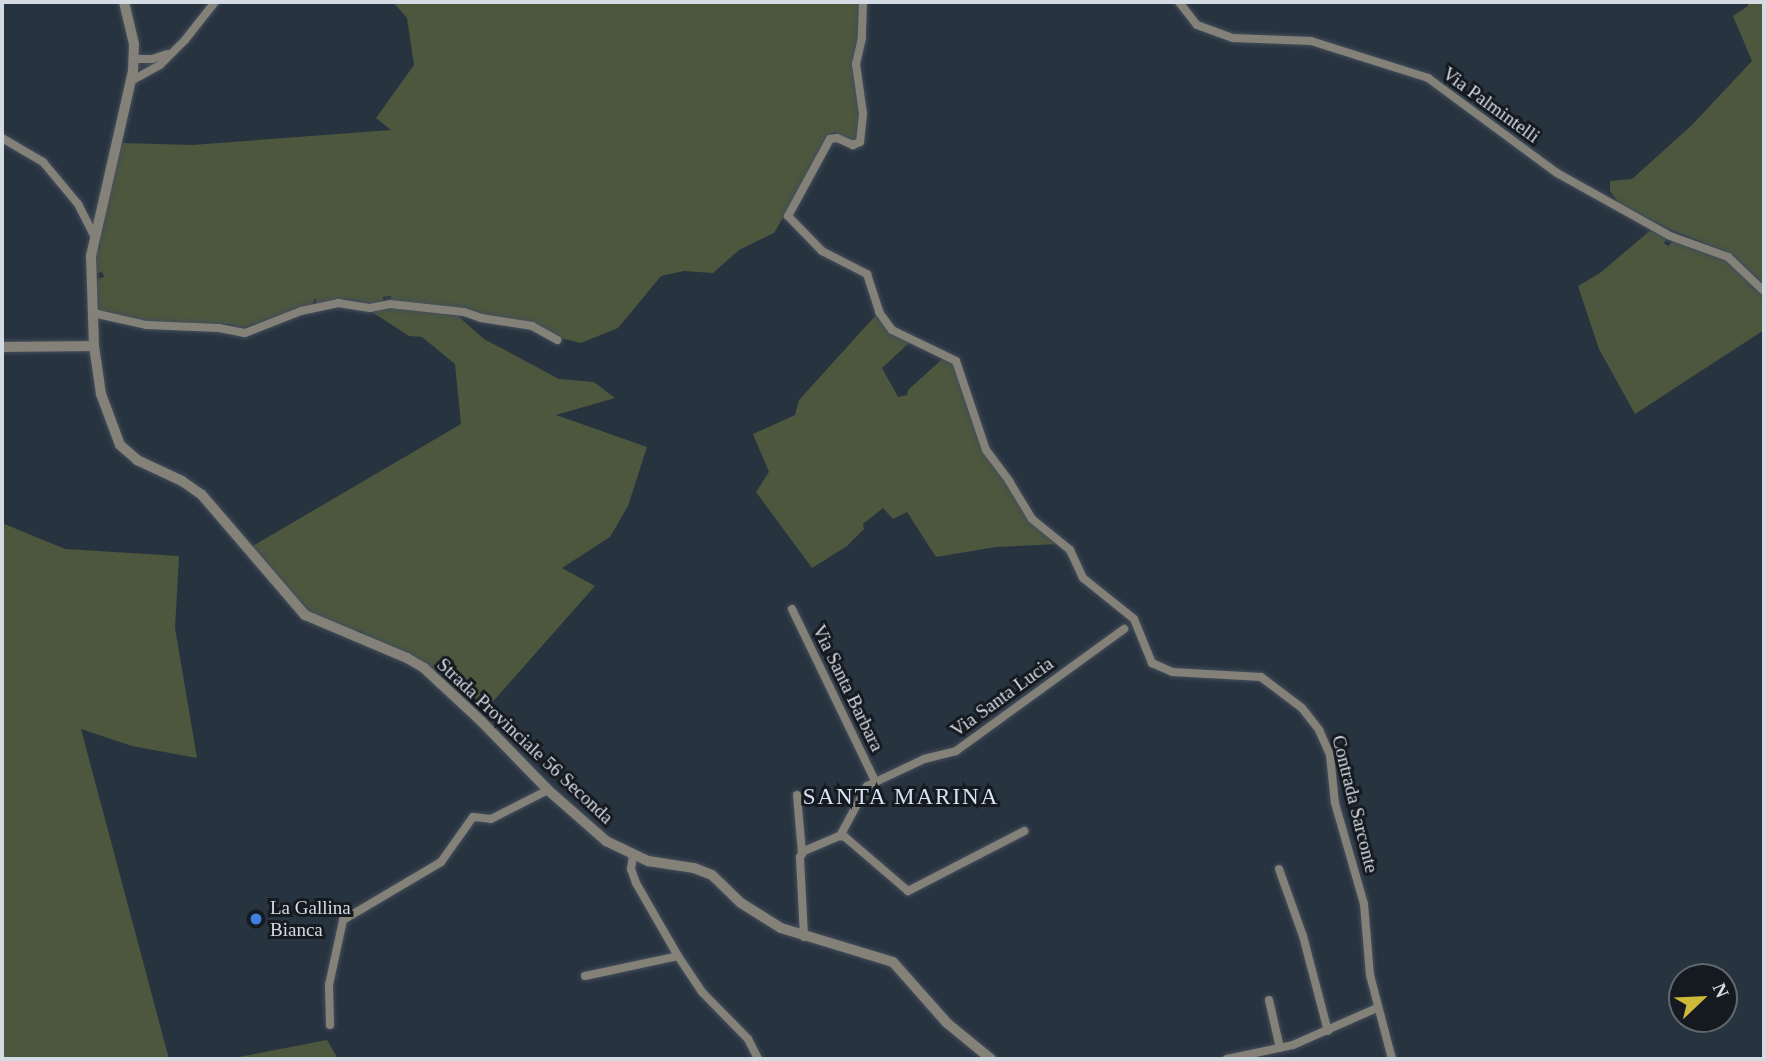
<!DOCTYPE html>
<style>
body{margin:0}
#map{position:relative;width:1766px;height:1061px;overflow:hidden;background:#283340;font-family:"Times New Roman",serif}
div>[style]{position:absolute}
.green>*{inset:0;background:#4c573e}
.roads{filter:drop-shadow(0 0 2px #444e5a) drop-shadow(0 0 2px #444e5a)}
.minor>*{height:8px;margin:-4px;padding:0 4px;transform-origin:4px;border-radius:4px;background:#838178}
.tertiary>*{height:10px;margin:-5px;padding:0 5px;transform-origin:5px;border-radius:5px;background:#838178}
.dots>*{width:19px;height:19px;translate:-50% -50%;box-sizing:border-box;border:4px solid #151a20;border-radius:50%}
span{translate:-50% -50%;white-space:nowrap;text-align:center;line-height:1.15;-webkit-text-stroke:6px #151a20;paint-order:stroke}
.street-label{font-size:19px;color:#d4dbe3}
.poi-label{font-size:19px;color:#d4dbe3}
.left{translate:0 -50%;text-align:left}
.quarter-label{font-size:23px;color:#d6e4f5;letter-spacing:2px}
.frame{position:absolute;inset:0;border:4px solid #d4dbe3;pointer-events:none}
.north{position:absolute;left:1668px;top:963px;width:70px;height:70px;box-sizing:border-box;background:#151a20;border:2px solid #61676e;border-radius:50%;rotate:67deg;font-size:19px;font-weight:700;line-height:28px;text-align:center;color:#d4dbe3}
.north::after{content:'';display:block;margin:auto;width:24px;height:32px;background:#ceb938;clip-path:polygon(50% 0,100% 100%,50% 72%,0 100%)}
</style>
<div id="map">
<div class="green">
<div style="clip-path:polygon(393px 2px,860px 2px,858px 138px,854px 143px,834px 132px,774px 233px,739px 250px,713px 273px,684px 271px,661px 276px,618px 328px,581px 343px,552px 336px,545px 329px,391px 300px,391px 296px,383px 297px,383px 301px,375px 304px,347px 299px,317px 304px,315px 298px,312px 304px,242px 328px,229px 324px,149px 322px,99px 311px,97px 279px,104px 277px,102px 272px,96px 273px,96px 249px,100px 248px,99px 241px,122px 143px,192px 145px,391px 130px,376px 118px,414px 65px,407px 18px)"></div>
<div style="clip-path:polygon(1748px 2px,1764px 2px,1764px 284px,1730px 253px,1669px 229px,1619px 203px,1610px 191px,1610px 181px,1632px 179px,1692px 125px,1752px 61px,1733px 16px,1748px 6px)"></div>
<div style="clip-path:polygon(1652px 229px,1667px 238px,1664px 243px,1668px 246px,1673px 241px,1724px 258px,1764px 295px,1764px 330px,1635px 414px,1599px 349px,1578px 286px,1600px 273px)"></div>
<div style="clip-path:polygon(393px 307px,458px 316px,484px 339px,559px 379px,594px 382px,615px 398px,556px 415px,647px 447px,628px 506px,610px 537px,562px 568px,595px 586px,481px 715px,442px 681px,444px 673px,441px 670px,434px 673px,363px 636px,362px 631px,354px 632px,307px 612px,251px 547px,461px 424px,455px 364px,422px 337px,409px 336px,372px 312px)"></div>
<div style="clip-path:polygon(877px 314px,895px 335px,909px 343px,882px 368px,898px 397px,907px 395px,908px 390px,940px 361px,948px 357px,953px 361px,977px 435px,1030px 520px,1059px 544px,996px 547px,936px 557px,907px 512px,893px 519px,883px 508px,863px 524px,864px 529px,847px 546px,812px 568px,756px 492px,769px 472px,753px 434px,795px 415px,799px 400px)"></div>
<div style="clip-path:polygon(2px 523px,65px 549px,179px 556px,175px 628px,197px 758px,132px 746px,81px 729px,169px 1059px,2px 1059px)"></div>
<div style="clip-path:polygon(327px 1040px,338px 1059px,228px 1059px)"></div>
</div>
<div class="roads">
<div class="minor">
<div style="left:863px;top:2px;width:36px;rotate:92deg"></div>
<div style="left:862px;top:38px;width:27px;rotate:103deg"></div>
<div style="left:856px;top:64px;width:50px;rotate:82deg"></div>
<div style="left:863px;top:114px;width:28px;rotate:96deg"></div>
<div style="left:860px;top:142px;width:8px;rotate:157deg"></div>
<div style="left:853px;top:145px;width:17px;rotate:-156deg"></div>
<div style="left:837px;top:138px;width:7px;rotate:172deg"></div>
<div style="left:830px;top:139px;width:88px;rotate:118.6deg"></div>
<div style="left:788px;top:216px;width:49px;rotate:45.8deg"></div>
<div style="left:822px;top:251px;width:51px;rotate:27.1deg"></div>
<div style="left:867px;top:274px;width:40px;rotate:72deg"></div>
<div style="left:879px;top:312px;width:22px;rotate:54deg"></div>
<div style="left:892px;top:330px;width:71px;rotate:25.8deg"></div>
<div style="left:956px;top:361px;width:94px;rotate:71.4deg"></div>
<div style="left:986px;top:450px;width:39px;rotate:53deg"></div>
<div style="left:1009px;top:481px;width:44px;rotate:58.8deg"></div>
<div style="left:1032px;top:519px;width:49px;rotate:39.2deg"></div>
<div style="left:1070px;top:550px;width:31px;rotate:65deg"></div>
<div style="left:1083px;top:578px;width:65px;rotate:38.8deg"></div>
<div style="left:1134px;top:619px;width:48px;rotate:67.8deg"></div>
<div style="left:1152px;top:663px;width:22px;rotate:24deg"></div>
<div style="left:1172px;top:672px;width:89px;rotate:3.2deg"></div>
<div style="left:1261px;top:677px;width:51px;rotate:37.1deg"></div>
<div style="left:1302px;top:708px;width:28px;rotate:52deg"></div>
<div style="left:1319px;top:730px;width:27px;rotate:66deg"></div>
<div style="left:1330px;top:755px;width:48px;rotate:84.1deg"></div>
<div style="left:1335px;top:803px;width:105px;rotate:74deg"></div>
<div style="left:1364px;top:904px;width:71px;rotate:85.2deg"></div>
<div style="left:1370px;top:975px;width:87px;rotate:75.3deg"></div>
<div style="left:1179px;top:2px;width:29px;rotate:52deg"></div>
<div style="left:1197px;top:25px;width:38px;rotate:20deg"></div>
<div style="left:1233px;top:38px;width:78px;rotate:2.2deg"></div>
<div style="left:1311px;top:41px;width:123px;rotate:17.5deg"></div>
<div style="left:1428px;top:78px;width:160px;rotate:36.4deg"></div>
<div style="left:1557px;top:173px;width:129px;rotate:29.1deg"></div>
<div style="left:1670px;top:236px;width:62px;rotate:19.9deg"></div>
<div style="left:1728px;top:257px;width:50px;rotate:43.4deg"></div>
<div style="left:135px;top:59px;width:17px"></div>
<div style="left:152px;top:59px;width:16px;rotate:-18deg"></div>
<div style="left:131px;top:81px;width:33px;rotate:-29deg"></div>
<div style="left:160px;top:65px;width:35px;rotate:-45deg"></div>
<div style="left:185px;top:40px;width:48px;rotate:-51.7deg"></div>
<div style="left:2px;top:138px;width:48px;rotate:30.3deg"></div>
<div style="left:43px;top:162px;width:55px;rotate:50.2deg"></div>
<div style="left:78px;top:204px;width:36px;rotate:63deg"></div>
<div style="left:93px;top:313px;width:54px;rotate:12.8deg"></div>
<div style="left:146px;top:325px;width:73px;rotate:2.4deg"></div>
<div style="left:219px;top:328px;width:26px;rotate:11deg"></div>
<div style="left:245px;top:333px;width:60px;rotate:-21.4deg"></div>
<div style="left:301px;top:311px;width:38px;rotate:-12deg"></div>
<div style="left:338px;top:303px;width:32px;rotate:9deg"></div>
<div style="left:370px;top:308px;width:20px;rotate:-11deg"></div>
<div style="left:390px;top:304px;width:74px;rotate:6.2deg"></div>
<div style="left:464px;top:312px;width:18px;rotate:19deg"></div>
<div style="left:481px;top:318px;width:52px;rotate:8.9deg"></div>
<div style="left:532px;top:326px;width:29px;rotate:29deg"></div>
<div style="left:792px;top:609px;width:191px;rotate:64.2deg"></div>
<div style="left:797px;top:795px;width:58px;rotate:85.1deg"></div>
<div style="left:840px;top:836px;width:5px;rotate:11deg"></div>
<div style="left:845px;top:837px;width:83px;rotate:40.6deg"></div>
<div style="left:908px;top:891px;width:131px;rotate:-27.3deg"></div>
<div style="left:633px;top:856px;width:13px;rotate:99deg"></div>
<div style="left:631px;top:869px;width:15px;rotate:70deg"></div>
<div style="left:636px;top:883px;width:84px;rotate:60.1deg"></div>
<div style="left:678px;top:956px;width:43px;rotate:56.3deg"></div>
<div style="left:702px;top:992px;width:66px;rotate:45.6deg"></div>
<div style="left:748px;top:1039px;width:22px;rotate:63deg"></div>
<div style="left:1279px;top:869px;width:71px;rotate:70.3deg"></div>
<div style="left:1303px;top:936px;width:98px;rotate:75.3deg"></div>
<div style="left:804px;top:937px;width:80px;rotate:-92.9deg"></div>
<div style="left:800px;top:857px;width:7px;rotate:-56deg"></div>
<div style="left:804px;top:851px;width:39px;rotate:-23deg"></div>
<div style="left:840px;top:836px;width:57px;rotate:-61.6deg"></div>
<div style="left:867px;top:786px;width:63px;rotate:-25.3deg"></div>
<div style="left:924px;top:759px;width:33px;rotate:-14deg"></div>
<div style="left:956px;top:751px;width:208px;rotate:-36deg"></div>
<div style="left:585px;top:976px;width:95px;rotate:-12.1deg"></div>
<div style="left:1269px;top:1000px;width:49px;rotate:77.1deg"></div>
<div style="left:330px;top:1025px;width:40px;rotate:-91.4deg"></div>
<div style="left:329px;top:985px;width:66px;rotate:-77.8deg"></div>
<div style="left:343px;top:920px;width:114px;rotate:-30.6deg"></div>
<div style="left:441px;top:862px;width:55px;rotate:-54.6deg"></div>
<div style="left:473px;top:817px;width:18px;rotate:6deg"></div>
<div style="left:491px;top:819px;width:64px;rotate:-27deg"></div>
<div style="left:1227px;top:1059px;width:67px;rotate:-12deg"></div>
<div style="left:1293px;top:1045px;width:92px;rotate:-23.8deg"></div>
</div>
<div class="tertiary">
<div style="left:124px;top:2px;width:43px;rotate:76.6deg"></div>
<div style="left:134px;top:44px;width:27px;rotate:92deg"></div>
<div style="left:133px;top:71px;width:190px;rotate:102.8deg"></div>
<div style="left:91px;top:256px;width:90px;rotate:88.1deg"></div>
<div style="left:94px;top:346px;width:49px;rotate:81.7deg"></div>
<div style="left:101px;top:394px;width:54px;rotate:69.6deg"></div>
<div style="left:120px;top:445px;width:23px;rotate:41deg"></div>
<div style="left:137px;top:460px;width:50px;rotate:25deg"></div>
<div style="left:182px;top:481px;width:24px;rotate:35deg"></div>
<div style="left:202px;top:495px;width:158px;rotate:49.4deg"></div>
<div style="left:305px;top:615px;width:111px;rotate:22.9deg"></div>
<div style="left:407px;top:658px;width:20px;rotate:30deg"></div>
<div style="left:424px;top:668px;width:78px;rotate:42.9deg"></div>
<div style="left:481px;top:721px;width:96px;rotate:45.8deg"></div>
<div style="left:548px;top:790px;width:77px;rotate:41.3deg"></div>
<div style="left:606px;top:841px;width:47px;rotate:25.5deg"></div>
<div style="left:648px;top:861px;width:47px;rotate:8.7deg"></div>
<div style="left:694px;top:868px;width:19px;rotate:21deg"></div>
<div style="left:712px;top:875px;width:40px;rotate:44deg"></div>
<div style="left:741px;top:903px;width:47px;rotate:32deg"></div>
<div style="left:781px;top:928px;width:117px;rotate:16.9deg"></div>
<div style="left:893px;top:962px;width:81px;rotate:48.5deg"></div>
<div style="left:947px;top:1023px;width:57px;rotate:39.3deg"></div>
<div style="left:2px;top:347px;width:92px;rotate:-0.6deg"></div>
</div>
</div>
<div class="dots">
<div style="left:256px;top:919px;background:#3f7fe0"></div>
</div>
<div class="street-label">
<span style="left:1491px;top:105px;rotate:36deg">Via Palmintelli</span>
<span style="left:848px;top:688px;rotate:64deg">Via Santa Barbara</span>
<span style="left:1002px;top:697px;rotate:-36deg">Via Santa Lucia</span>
<span style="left:525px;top:741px;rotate:43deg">Strada Provinciale 56 Seconda</span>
<span style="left:1355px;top:804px;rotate:76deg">Contrada Sarconte</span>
</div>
<div class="poi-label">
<span class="left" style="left:270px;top:919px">La Gallina<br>Bianca</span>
</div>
<div class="quarter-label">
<span style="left:901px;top:797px">SANTA MARINA</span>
</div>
<div class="frame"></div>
<div class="north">N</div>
</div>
